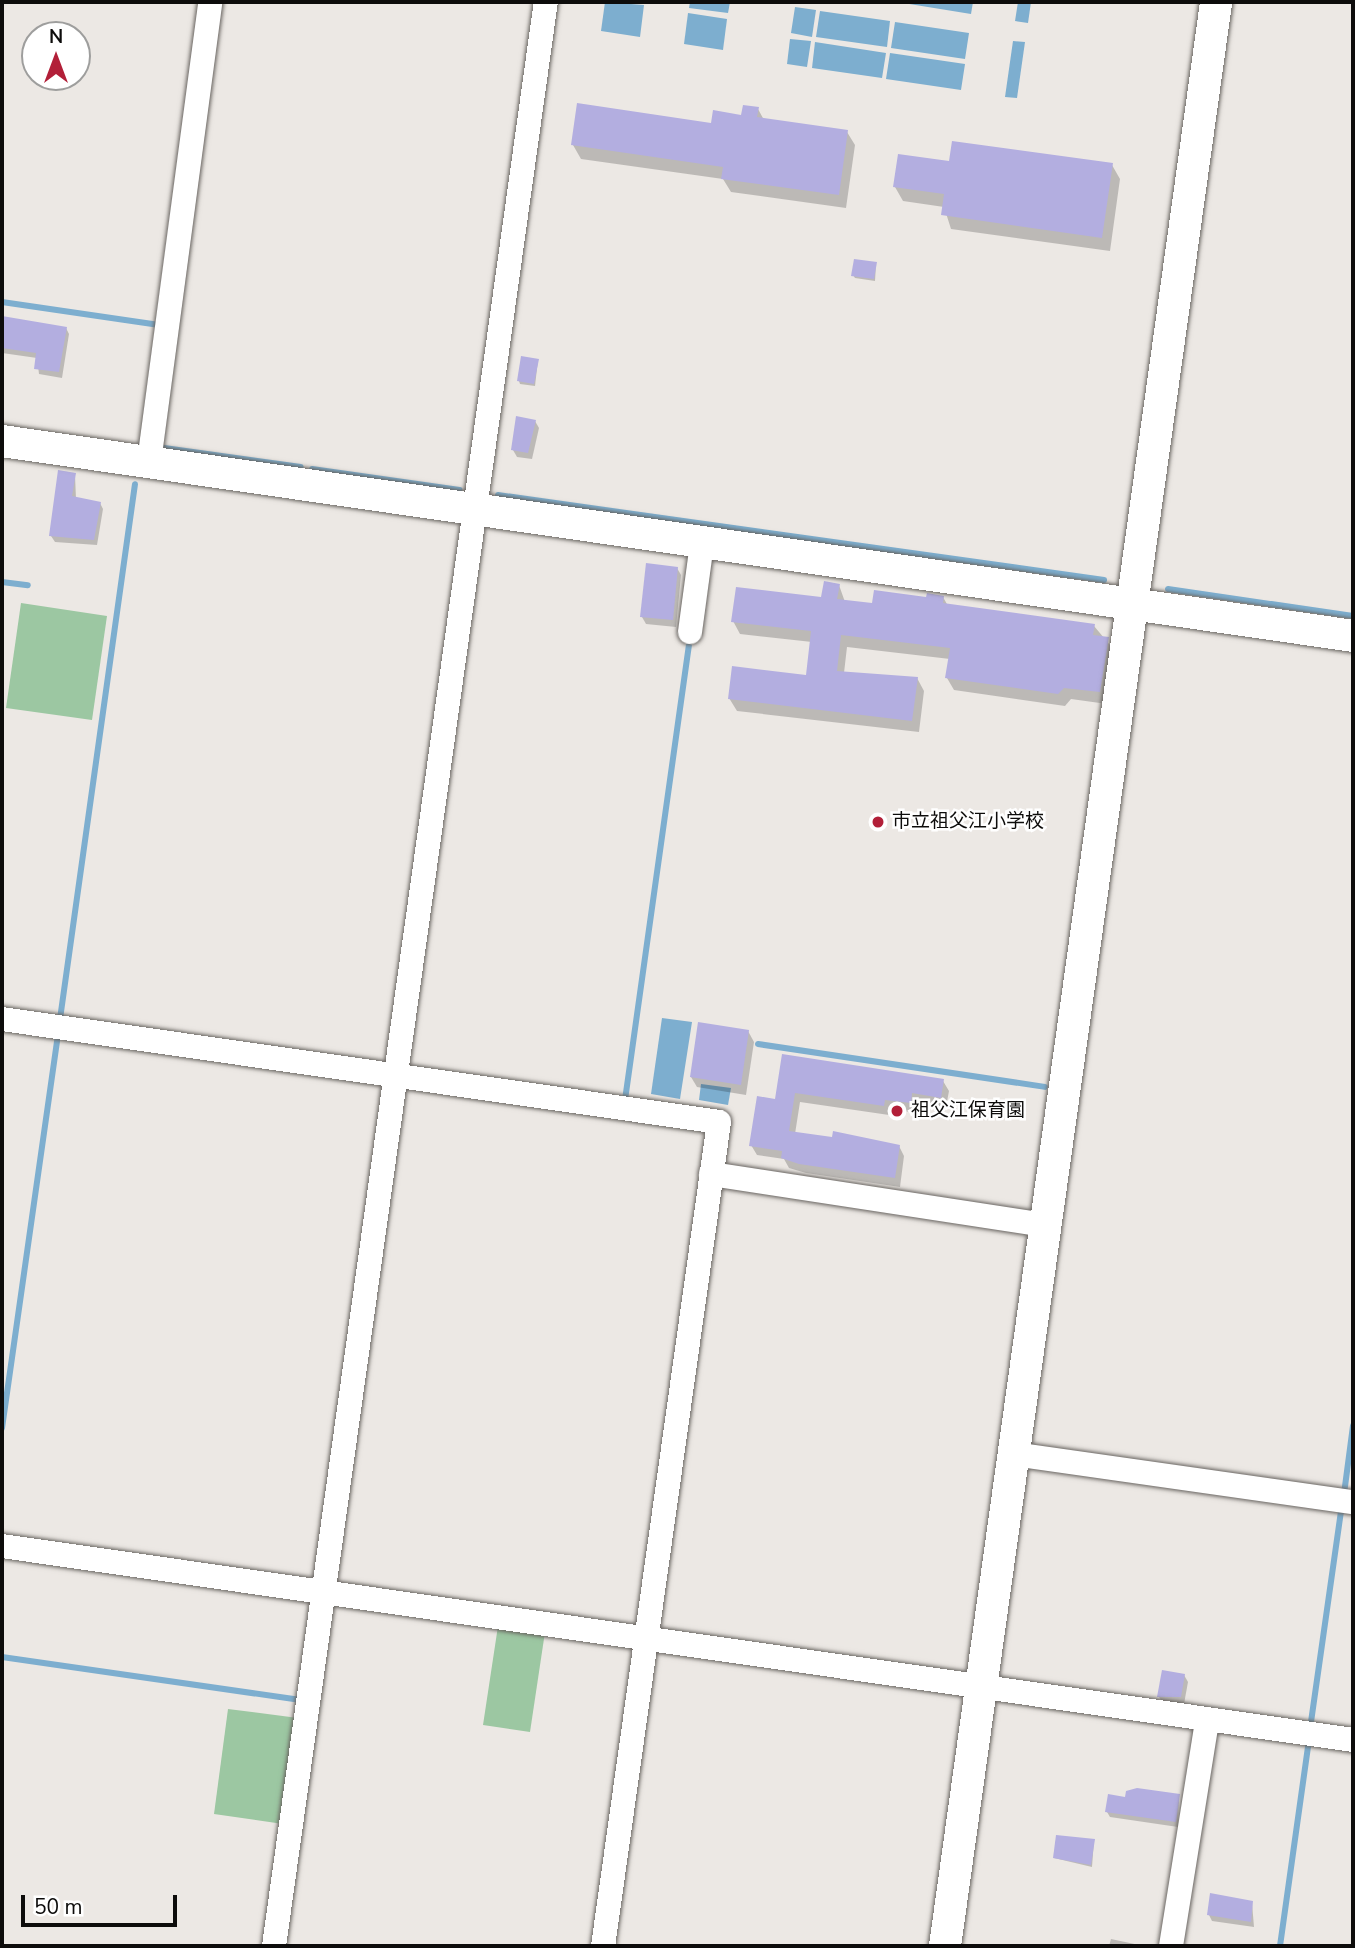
<!DOCTYPE html>
<meta charset="utf-8">
<style>
body{margin:0}
#map{position:relative;width:1355px;height:1948px;overflow:hidden;background:#ece8e4;font-family:"Nunito Sans","Noto Sans JP",sans-serif}
div>[style]{position:absolute}
.green>*{inset:0;background:#9cc7a2}
.water>*{inset:0;background:#7daecf}
.shadow>*{inset:0;background:#0003}
.stream>*{height:6px;margin:-3px;padding:0 3px;transform-origin:3px;border-radius:3px;background:#7daecf}
.building>*{inset:0;background:#b3aee0}
.roads{filter:drop-shadow(0 0 2px #696561) drop-shadow(0 0 2px #696561)}
.minor>*{height:24px;margin:-12px;padding:0 12px;transform-origin:12px;border-radius:12px;background:#fff}
.tertiary>*{height:32px;margin:-16px;padding:0 16px;transform-origin:16px;border-radius:16px;background:#fff}
.dots>*{width:19px;height:19px;translate:-50% -50%;box-sizing:border-box;border:4px solid #fff;border-radius:50%}
span{translate:-50% -50%;white-space:nowrap;text-align:center;line-height:1.15;-webkit-text-stroke:5px #fff;paint-order:stroke}
.poi-label{font-size:19px;color:#0d0c0b}
.left{translate:0 -50%;text-align:left}
.frame{position:absolute;inset:0;border:4px solid #0d0c0b;pointer-events:none}
.north{position:absolute;left:21px;top:21px;width:70px;height:70px;box-sizing:border-box;background:#fff;border:2px solid #9e9e9d;border-radius:50%;rotate:0deg;font-size:19px;font-weight:700;line-height:28px;text-align:center;color:#0d0c0b}
.north::after{content:'';display:block;margin:auto;width:24px;height:32px;background:#b21f38;clip-path:polygon(50% 0,100% 100%,50% 72%,0 100%)}
.scale{position:absolute;left:21px;top:1895px;width:156px;height:32px;box-sizing:border-box;border:4px solid #0d0c0b;border-top:0;padding-left:9px;font-size:21px;line-height:24px;white-space:nowrap;color:#0d0c0b;-webkit-text-stroke:5px #fff;paint-order:stroke}
</style>
<div id="map">
<div class="green">
<div style="clip-path:polygon(21px 603px,107px 616px,92px 720px,6px 708px)"></div>
<div style="clip-path:polygon(498px 1626px,545px 1632px,530px 1732px,483px 1725px)"></div>
<div style="clip-path:polygon(228px 1709px,298px 1718px,283px 1824px,214px 1814px)"></div>
</div>
<div class="water">
<div style="clip-path:polygon(605px 2px,644px 5px,640px 37px,601px 31px)"></div>
<div style="clip-path:polygon(690px 2px,730px 2px,728px 13px,689px 8px)"></div>
<div style="clip-path:polygon(897px 2px,973px 2px,971px 14px)"></div>
<div style="clip-path:polygon(1018px 2px,1031px 2px,1028px 23px,1015px 21px)"></div>
<div style="clip-path:polygon(795px 7px,816px 10px,812px 37px,791px 33px)"></div>
<div style="clip-path:polygon(820px 11px,890px 21px,887px 47px,816px 37px)"></div>
<div style="clip-path:polygon(688px 13px,727px 19px,723px 50px,684px 44px)"></div>
<div style="clip-path:polygon(895px 22px,969px 33px,965px 59px,891px 48px)"></div>
<div style="clip-path:polygon(790px 39px,811px 41px,807px 67px,787px 64px)"></div>
<div style="clip-path:polygon(1013px 41px,1025px 42px,1017px 98px,1005px 97px)"></div>
<div style="clip-path:polygon(815px 42px,886px 53px,882px 78px,812px 68px)"></div>
<div style="clip-path:polygon(890px 53px,965px 64px,961px 90px,886px 79px)"></div>
<div style="clip-path:polygon(662px 1018px,692px 1022px,680px 1099px,651px 1094px)"></div>
<div style="clip-path:polygon(701px 1084px,731px 1088px,728px 1105px,699px 1100px)"></div>
</div>
<div class="shadow">
<div style="clip-path:polygon(758px 109px,764px 120px,847px 132px,855px 145px,846px 208px,731px 192px,723px 179px,581px 159px,573px 145px,713px 125px)"></div>
<div style="clip-path:polygon(950px 163px,1112px 165px,1120px 179px,1110px 251px,951px 229px,944px 207px,903px 201px,895px 187px)"></div>
<div style="clip-path:polygon(876px 264px,875px 281px,855px 278px,853px 275px)"></div>
<div style="clip-path:polygon(3px 318px,66px 328px,69px 334px,62px 378px,39px 374px,37px 358px,2px 353px)"></div>
<div style="clip-path:polygon(538px 360px,535px 386px,520px 384px,519px 381px)"></div>
<div style="clip-path:polygon(535px 421px,539px 428px,532px 459px,517px 457px,513px 450px)"></div>
<div style="clip-path:polygon(75px 475px,76px 499px,100px 503px,103px 509px,97px 545px,55px 542px,51px 536px)"></div>
<div style="clip-path:polygon(677px 568px,681px 575px,676px 627px,646px 624px,642px 617px)"></div>
<div style="clip-path:polygon(839px 585px,845px 602px,874px 605px,943px 597px,948px 606px,1094px 626px,1115px 651px,1107px 704px,1071px 699px,1065px 706px,954px 690px,947px 678px,950px 659px,847px 647px,844px 673px,917px 678px,924px 691px,919px 732px,737px 711px,729px 698px,807px 677px,812px 642px,740px 634px,733px 621px,823px 599px)"></div>
<div style="clip-path:polygon(748px 1031px,754px 1042px,746px 1095px,697px 1087px,691px 1077px)"></div>
<div style="clip-path:polygon(784px 1056px,943px 1081px,949px 1091px,946px 1107px,918px 1103px,916px 1113px,890px 1109px,889px 1115px,800px 1102px,795px 1134px,899px 1146px,904px 1156px,900px 1187px,806px 1173px,789px 1168px,784px 1159px,757px 1155px,751px 1145px,777px 1101px)"></div>
<div style="clip-path:polygon(1184px 1675px,1188px 1682px,1184px 1704px,1163px 1703px,1159px 1697px)"></div>
<div style="clip-path:polygon(1179px 1796px,1178px 1827px,1110px 1817px,1107px 1812px,1126px 1799px)"></div>
<div style="clip-path:polygon(1094px 1841px,1092px 1867px,1054px 1858px)"></div>
<div style="clip-path:polygon(1252px 1903px,1254px 1927px,1212px 1921px,1209px 1915px)"></div>
<div style="clip-path:polygon(1111px 1939px,1144px 1946px,1109px 1946px)"></div>
</div>
<div class="stream">
<div style="left:2px;top:302px;width:159px;rotate:8.3deg"></div>
<div style="left:159px;top:325px;width:4px;rotate:104deg"></div>
<div style="left:157px;top:447px;width:145px;rotate:7.9deg"></div>
<div style="left:312px;top:469px;width:149px;rotate:8.1deg"></div>
<div style="left:498px;top:495px;width:612px;rotate:7.98deg"></div>
<div style="left:2px;top:582px;width:26px;rotate:7deg"></div>
<div style="left:1168px;top:589px;width:187px;rotate:8.3deg"></div>
<div style="left:60px;top:1019px;width:540px;rotate:-82.02deg"></div>
<div style="left:758px;top:1044px;width:290px;rotate:8.5deg"></div>
<div style="left:625px;top:1100px;width:459px;rotate:-82deg"></div>
<div style="left:2px;top:1428px;width:396px;rotate:-81.9deg"></div>
<div style="left:1344px;top:1494px;width:69px;rotate:-82.5deg"></div>
<div style="left:2px;top:1657px;width:300px;rotate:8.2deg"></div>
<div style="left:1310px;top:1729px;width:227px;rotate:-81.9deg"></div>
<div style="left:1280px;top:1946px;width:208px;rotate:-82deg"></div>
</div>
<div class="building">
<div style="clip-path:polygon(577px 103px,711px 123px,713px 110px,741px 115px,743px 105px,759px 107px,757px 117px,848px 130px,839px 195px,721px 179px,723px 167px,571px 145px)"></div>
<div style="clip-path:polygon(952px 141px,1113px 163px,1102px 238px,941px 215px,944px 194px,893px 187px,898px 154px,949px 161px)"></div>
<div style="clip-path:polygon(854px 259px,877px 262px,874px 279px,851px 276px)"></div>
<div style="clip-path:polygon(2px 316px,67px 327px,59px 372px,34px 369px,36px 353px,2px 348px)"></div>
<div style="clip-path:polygon(521px 356px,539px 359px,534px 384px,517px 381px)"></div>
<div style="clip-path:polygon(516px 416px,536px 420px,528px 453px,511px 450px)"></div>
<div style="clip-path:polygon(58px 470px,76px 473px,72px 496px,101px 502px,94px 540px,49px 536px)"></div>
<div style="clip-path:polygon(646px 563px,678px 567px,673px 620px,640px 617px)"></div>
<div style="clip-path:polygon(824px 581px,840px 584px,837px 599px,872px 603px,874px 590px,926px 597px,927px 593px,944px 596px,943px 603px,1095px 624px,1093px 635px,1109px 637px,1100px 692px,1064px 688px,1058px 694px,945px 678px,950px 648px,841px 635px,837px 671px,918px 677px,912px 721px,728px 699px,732px 666px,806px 675px,811px 631px,731px 622px,736px 587px,821px 597px)"></div>
<div style="clip-path:polygon(698px 1022px,749px 1030px,741px 1085px,690px 1077px)"></div>
<div style="clip-path:polygon(782px 1054px,944px 1079px,941px 1098px,912px 1093px,911px 1103px,885px 1100px,884px 1106px,795px 1093px,789px 1131px,832px 1137px,833px 1131px,900px 1145px,895px 1178px,799px 1164px,781px 1158px,782px 1151px,749px 1146px,757px 1096px,775px 1099px)"></div>
<div style="clip-path:polygon(1162px 1670px,1185px 1674px,1181px 1697px,1157px 1697px)"></div>
<div style="clip-path:polygon(1137px 1788px,1180px 1794px,1176px 1822px,1105px 1812px,1108px 1794px,1125px 1797px,1126px 1791px)"></div>
<div style="clip-path:polygon(1056px 1835px,1095px 1839px,1091px 1865px,1053px 1858px)"></div>
<div style="clip-path:polygon(1210px 1893px,1253px 1901px,1251px 1922px,1207px 1915px)"></div>
</div>
<div class="roads">
<div class="minor">
<div style="left:149px;top:462px;width:464px;rotate:-82.4deg"></div>
<div style="left:690px;top:632px;width:90px;rotate:-82.3deg"></div>
<div style="left:2px;top:1019px;width:724px;rotate:8.17deg"></div>
<div style="left:719px;top:1122px;width:832px;rotate:98.01deg"></div>
<div style="left:711px;top:1174px;width:338px;rotate:8.7deg"></div>
<div style="left:1014px;top:1454px;width:342px;rotate:8.1deg"></div>
<div style="left:2px;top:1546px;width:1365px;rotate:8.17deg"></div>
<div style="left:274px;top:1946px;width:1963px;rotate:-82.04deg"></div>
<div style="left:1171px;top:1946px;width:229px;rotate:-80.9deg"></div>
</div>
<div class="tertiary">
<div style="left:2px;top:441px;width:1365px;rotate:8.21deg"></div>
<div style="left:945px;top:1946px;width:1963px;rotate:-82.06deg"></div>
</div>
</div>
<div class="dots">
<div style="left:878px;top:822px;background:#b21f38"></div>
<div style="left:897px;top:1111px;background:#b21f38"></div>
</div>
<div class="poi-label">
<span class="left" style="left:892px;top:822px">市立祖父江小学校</span>
<span class="left" style="left:911px;top:1111px">祖父江保育園</span>
</div>
<div class="frame"></div>
<div class="north">N</div>
<div class="scale">50 m</div>
</div>
